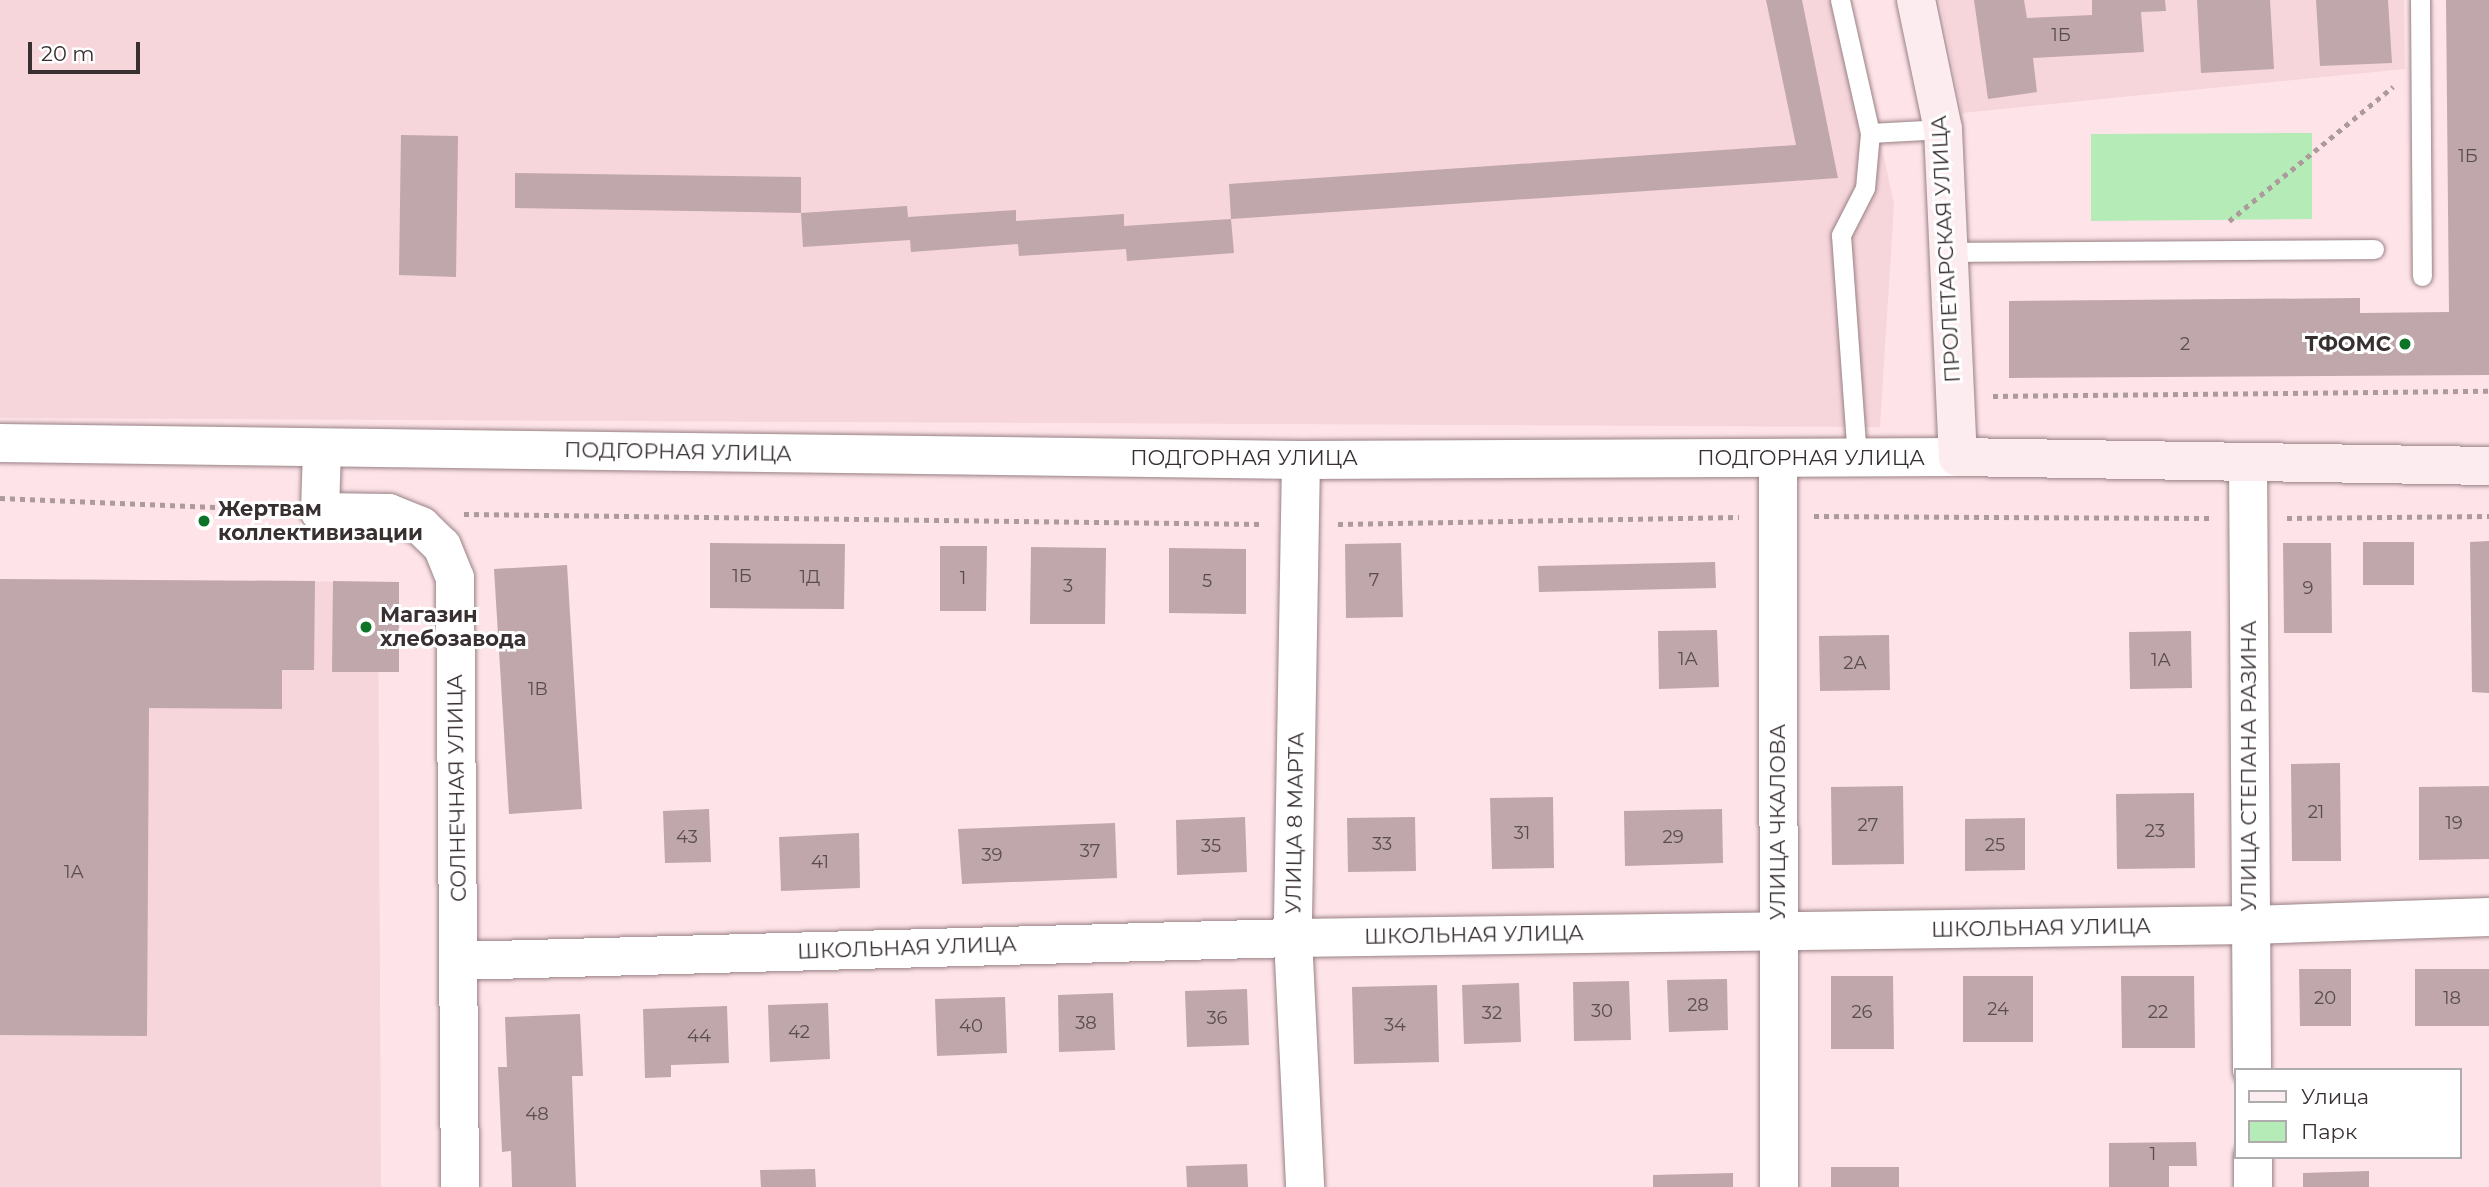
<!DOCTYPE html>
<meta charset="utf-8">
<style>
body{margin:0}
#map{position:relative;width:2489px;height:1187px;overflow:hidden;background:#fee4e9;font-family:Montserrat,sans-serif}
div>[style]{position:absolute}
.built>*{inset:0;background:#f6d5db}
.green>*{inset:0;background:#b4ebb7}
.building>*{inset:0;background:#bfa7ab}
.path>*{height:4.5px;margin-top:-2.25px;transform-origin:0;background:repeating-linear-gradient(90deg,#ad9a9d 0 5px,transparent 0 10px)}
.roads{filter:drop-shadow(0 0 2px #988185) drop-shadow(0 0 2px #988185)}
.lane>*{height:19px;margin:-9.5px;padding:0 9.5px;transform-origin:9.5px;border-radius:9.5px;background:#fff}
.street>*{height:38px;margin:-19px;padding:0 19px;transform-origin:19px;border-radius:19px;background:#fff}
.secondary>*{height:38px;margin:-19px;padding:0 19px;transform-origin:19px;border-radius:19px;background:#fcecef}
.dots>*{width:19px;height:19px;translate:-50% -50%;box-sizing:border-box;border:4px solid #fff;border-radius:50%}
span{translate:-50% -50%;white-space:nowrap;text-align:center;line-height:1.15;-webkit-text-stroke:6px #fff;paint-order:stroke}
.number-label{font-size:18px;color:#5a4d50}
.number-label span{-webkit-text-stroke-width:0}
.street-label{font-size:21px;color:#382f31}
.poi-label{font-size:21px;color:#382f31;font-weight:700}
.right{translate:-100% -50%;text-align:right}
.left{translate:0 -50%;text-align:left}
.legend{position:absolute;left:2234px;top:1068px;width:228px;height:91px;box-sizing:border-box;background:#fff;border:2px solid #afacad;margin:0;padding:9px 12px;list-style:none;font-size:21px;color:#382f31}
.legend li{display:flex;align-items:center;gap:14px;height:35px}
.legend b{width:35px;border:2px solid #afacad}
.scale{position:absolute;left:28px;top:42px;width:112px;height:32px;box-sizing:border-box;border:4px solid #382f31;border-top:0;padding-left:9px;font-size:21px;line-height:24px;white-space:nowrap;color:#382f31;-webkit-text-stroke:5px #fff;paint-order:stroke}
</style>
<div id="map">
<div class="built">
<div style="clip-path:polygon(0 0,1850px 0,1894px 204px,1880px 427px,0 418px)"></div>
<div style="clip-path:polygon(1940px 0,2404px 0,2405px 69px,1962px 113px)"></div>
<div style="clip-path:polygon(0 579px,378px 582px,381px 1187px,0 1187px)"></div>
</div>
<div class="green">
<div style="clip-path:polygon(2312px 133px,2312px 219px,2091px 221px,2091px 134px)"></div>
</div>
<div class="building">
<div style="clip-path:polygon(1766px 0,1802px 0,1838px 178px,1231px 219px,1229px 184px,1796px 145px)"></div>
<div style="clip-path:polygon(1974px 0,2024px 0,2027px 18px,2092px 15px,2092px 0,2165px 0,2166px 11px,2141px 12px,2144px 52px,2033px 58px,2037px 92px,1988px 99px)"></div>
<div style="clip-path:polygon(2197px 0,2270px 0,2274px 69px,2201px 73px)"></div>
<div style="clip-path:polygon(2316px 0,2388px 0,2392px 63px,2320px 66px)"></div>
<div style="clip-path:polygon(2446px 0,2489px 0,2489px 375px,2009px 378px,2009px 301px,2360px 298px,2360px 313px,2449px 312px)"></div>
<div style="clip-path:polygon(401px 135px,458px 136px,456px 277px,399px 275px)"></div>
<div style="clip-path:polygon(515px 173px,801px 177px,801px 213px,515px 208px)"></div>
<div style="clip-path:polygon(907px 206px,908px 217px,1016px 210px,1016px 221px,1124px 214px,1124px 226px,1231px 219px,1234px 253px,1127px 261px,1126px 249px,1019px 256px,1018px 244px,911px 252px,910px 240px,803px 247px,801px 213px)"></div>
<div style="clip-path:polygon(2489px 541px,2489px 693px,2472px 692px,2470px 542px)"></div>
<div style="clip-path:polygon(2363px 542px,2414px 542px,2414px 585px,2363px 585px)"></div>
<div style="clip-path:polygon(710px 543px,845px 544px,844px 609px,710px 608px)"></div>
<div style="clip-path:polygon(1401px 543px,1403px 617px,1346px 618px,1345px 544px)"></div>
<div style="clip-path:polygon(2283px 543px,2331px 543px,2332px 633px,2284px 633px)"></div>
<div style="clip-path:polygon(940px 546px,987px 546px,986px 611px,940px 611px)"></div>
<div style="clip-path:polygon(1031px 547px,1106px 548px,1105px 624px,1030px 624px)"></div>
<div style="clip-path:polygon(1169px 548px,1246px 549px,1246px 614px,1169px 613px)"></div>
<div style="clip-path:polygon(1715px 562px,1716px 588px,1539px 592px,1538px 566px)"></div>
<div style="clip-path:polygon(567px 565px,582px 809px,509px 814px,494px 569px)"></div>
<div style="clip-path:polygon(0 579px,315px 581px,314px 670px,282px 670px,282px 709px,149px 708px,147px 1036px,0 1035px)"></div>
<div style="clip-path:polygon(333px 581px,399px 582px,399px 672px,332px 672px)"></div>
<div style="clip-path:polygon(1717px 630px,1719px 687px,1659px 689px,1658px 631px)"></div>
<div style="clip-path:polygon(2191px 631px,2192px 688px,2130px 689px,2129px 632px)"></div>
<div style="clip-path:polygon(1889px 635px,1890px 690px,1820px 691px,1819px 636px)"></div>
<div style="clip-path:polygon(2340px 763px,2341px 861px,2292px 861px,2291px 764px)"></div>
<div style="clip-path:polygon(1903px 786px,1904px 864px,1832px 865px,1831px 787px)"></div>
<div style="clip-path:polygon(2489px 786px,2489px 859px,2419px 860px,2419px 787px)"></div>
<div style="clip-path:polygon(2194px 793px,2195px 868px,2117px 869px,2116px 794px)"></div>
<div style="clip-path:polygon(1553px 797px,1554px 868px,1492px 869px,1490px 798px)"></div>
<div style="clip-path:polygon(709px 809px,711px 862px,665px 863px,663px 811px)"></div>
<div style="clip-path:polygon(1722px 809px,1723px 863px,1625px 866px,1624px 811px)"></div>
<div style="clip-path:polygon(1245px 817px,1247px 872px,1177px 875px,1176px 820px)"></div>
<div style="clip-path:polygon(1415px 817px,1416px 871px,1348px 872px,1347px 818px)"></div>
<div style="clip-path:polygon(2025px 818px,2025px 870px,1965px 871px,1965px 819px)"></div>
<div style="clip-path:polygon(1115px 823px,1117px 878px,962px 884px,958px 829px)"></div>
<div style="clip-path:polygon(859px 833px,860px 888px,781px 891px,779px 837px)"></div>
<div style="clip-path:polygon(2299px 969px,2351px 969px,2351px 1026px,2300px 1026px)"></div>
<div style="clip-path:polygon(2415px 969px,2489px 969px,2489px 1026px,2415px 1026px)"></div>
<div style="clip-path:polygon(1831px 976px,1893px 976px,1894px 1049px,1831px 1049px)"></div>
<div style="clip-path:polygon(1963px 976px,2033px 976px,2033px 1042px,1963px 1042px)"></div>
<div style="clip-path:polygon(2121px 976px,2194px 976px,2195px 1048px,2122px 1048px)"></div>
<div style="clip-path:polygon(1727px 979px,1728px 1030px,1669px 1032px,1667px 980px)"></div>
<div style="clip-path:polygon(1629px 981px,1631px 1040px,1574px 1041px,1573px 982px)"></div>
<div style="clip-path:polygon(1519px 983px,1521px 1042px,1464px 1044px,1462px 985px)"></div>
<div style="clip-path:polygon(1437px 985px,1439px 1062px,1354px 1064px,1352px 987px)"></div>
<div style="clip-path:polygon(1247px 989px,1249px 1045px,1187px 1047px,1185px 991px)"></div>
<div style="clip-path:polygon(1113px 993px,1115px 1050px,1059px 1052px,1058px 995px)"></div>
<div style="clip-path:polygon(1005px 997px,1007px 1053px,937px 1056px,935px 999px)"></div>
<div style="clip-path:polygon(828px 1003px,830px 1059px,770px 1062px,768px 1005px)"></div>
<div style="clip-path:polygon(727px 1006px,729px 1063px,671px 1065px,671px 1077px,645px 1078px,643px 1009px)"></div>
<div style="clip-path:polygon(580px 1014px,583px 1076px,572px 1076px,576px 1187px,512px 1187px,511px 1151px,502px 1152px,498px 1067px,507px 1067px,505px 1017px)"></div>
<div style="clip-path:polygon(2196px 1142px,2197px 1166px,2169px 1166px,2169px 1187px,2109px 1187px,2109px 1143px)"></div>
<div style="clip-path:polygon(1247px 1164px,1248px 1187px,1187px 1187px,1186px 1166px)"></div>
<div style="clip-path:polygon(1831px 1167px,1899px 1167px,1899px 1187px,1831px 1187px)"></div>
<div style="clip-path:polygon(815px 1169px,816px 1187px,761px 1187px,760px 1170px)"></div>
<div style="clip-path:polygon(2369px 1171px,2369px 1187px,2303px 1187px,2303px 1173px)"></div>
<div style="clip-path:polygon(1733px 1173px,1733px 1187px,1653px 1187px,1653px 1175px)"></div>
</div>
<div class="path">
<div style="left:2229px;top:221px;width:212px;rotate:-39.3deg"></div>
<div style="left:1993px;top:396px;width:496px;rotate:-0.6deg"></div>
<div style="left:0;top:498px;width:281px;rotate:2.4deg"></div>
<div style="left:464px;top:514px;width:799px;rotate:0.72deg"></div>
<div style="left:1814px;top:516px;width:398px;rotate:0.3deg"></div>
<div style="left:2287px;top:518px;width:202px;rotate:-0.6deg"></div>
<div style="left:1338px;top:524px;width:401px;rotate:-1deg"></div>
</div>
<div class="roads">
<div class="lane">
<div style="left:1840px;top:0;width:136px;rotate:77.3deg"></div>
<div style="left:1870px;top:133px;width:55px;rotate:95.2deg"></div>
<div style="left:1865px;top:188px;width:53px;rotate:117.1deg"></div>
<div style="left:1841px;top:235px;width:224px;rotate:85.9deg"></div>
<div style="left:2420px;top:0;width:276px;rotate:89.6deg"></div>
<div style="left:1870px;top:133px;width:73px;rotate:-3.1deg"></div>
<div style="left:1949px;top:252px;width:425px;rotate:-0.4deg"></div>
</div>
<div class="street">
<div style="left:0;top:443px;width:1301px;rotate:0.75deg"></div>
<div style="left:1301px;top:460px;width:657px;rotate:-0.26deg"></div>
<div style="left:322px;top:448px;width:64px;rotate:91.8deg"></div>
<div style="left:320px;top:512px;width:69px;rotate:0.8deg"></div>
<div style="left:389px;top:513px;width:35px;rotate:22deg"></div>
<div style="left:421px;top:526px;width:29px;rotate:44deg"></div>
<div style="left:442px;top:546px;width:35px;rotate:68deg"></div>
<div style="left:455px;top:578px;width:609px;rotate:89.53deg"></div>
<div style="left:1778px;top:458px;width:729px;rotate:89.92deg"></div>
<div style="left:1301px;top:460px;width:478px;rotate:91deg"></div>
<div style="left:1293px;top:938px;width:249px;rotate:87.2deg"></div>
<div style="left:2248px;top:462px;width:608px;rotate:89.62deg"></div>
<div style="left:458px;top:961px;width:835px;rotate:-1.58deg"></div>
<div style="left:1293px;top:938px;width:957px;rotate:-0.78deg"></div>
<div style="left:2250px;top:925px;width:239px;rotate:-1.9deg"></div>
<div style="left:2253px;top:1157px;width:30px;rotate:90deg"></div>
</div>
<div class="secondary">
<div style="left:1916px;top:0;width:132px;rotate:78.2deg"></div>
<div style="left:1943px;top:129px;width:328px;rotate:87.4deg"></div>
<div style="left:1958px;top:457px;width:531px;rotate:0.97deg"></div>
</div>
</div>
<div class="dots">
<div style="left:2405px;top:344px;background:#0c7426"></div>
<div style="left:204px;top:521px;background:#0c7426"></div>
<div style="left:366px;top:627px;background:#0c7426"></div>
</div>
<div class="number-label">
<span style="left:2061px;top:35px">1Б</span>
<span style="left:2468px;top:156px">1Б</span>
<span style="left:2185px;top:344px">2</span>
<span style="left:742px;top:576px">1Б</span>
<span style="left:810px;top:577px">1Д</span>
<span style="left:963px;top:578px">1</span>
<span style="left:1374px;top:580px">7</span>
<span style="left:1207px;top:581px">5</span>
<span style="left:1068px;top:586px">3</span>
<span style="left:2308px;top:588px">9</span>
<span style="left:1688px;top:659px">1А</span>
<span style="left:2161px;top:660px">1А</span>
<span style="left:1855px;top:663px">2А</span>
<span style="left:538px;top:689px">1В</span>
<span style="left:2316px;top:812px">21</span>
<span style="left:2454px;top:823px">19</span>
<span style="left:1868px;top:825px">27</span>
<span style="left:2155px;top:831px">23</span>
<span style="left:1522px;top:833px">31</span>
<span style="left:687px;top:837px">43</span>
<span style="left:1673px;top:837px">29</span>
<span style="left:1382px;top:844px">33</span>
<span style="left:1995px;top:845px">25</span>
<span style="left:1211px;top:846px">35</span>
<span style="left:1090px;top:851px">37</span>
<span style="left:992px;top:855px">39</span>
<span style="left:820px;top:862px">41</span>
<span style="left:74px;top:872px">1А</span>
<span style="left:2325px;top:998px">20</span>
<span style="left:2452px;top:998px">18</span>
<span style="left:1698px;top:1005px">28</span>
<span style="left:1998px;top:1009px">24</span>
<span style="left:1602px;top:1011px">30</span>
<span style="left:1862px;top:1012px">26</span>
<span style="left:2158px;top:1012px">22</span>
<span style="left:1492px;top:1013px">32</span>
<span style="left:1217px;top:1018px">36</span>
<span style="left:1086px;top:1023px">38</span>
<span style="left:1395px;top:1025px">34</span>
<span style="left:971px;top:1026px">40</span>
<span style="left:799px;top:1032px">42</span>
<span style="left:699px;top:1036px">44</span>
<span style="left:537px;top:1114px">48</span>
<span style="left:2153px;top:1154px">1</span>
</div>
<div class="street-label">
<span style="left:1946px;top:249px;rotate:-93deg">ПРОЛЕТАРСКАЯ УЛИЦА</span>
<span style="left:678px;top:452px;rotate:1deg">ПОДГОРНАЯ УЛИЦА</span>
<span style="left:1244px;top:458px">ПОДГОРНАЯ УЛИЦА</span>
<span style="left:1811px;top:458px">ПОДГОРНАЯ УЛИЦА</span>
<span style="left:2249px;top:766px;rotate:-90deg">УЛИЦА СТЕПАНА РАЗИНА</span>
<span style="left:457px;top:788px;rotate:-91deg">СОЛНЕЧНАЯ УЛИЦА</span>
<span style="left:1778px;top:822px;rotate:-90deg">УЛИЦА ЧКАЛОВА</span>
<span style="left:1295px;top:823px;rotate:-89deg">УЛИЦА 8 МАРТА</span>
<span style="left:2041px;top:928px;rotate:-1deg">ШКОЛЬНАЯ УЛИЦА</span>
<span style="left:1474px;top:935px;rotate:-1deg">ШКОЛЬНАЯ УЛИЦА</span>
<span style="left:907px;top:948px;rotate:-2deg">ШКОЛЬНАЯ УЛИЦА</span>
</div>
<div class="poi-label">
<span class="right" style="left:2391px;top:344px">ТФОМС</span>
<span class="left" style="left:218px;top:521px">Жертвам<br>коллективизации</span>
<span class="left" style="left:380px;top:627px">Магазин<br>хлебозавода</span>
</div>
<ul class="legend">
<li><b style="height:9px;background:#fcecef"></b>Улица</li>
<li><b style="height:19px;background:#b4ebb7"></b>Парк</li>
</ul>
<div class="scale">20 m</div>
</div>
